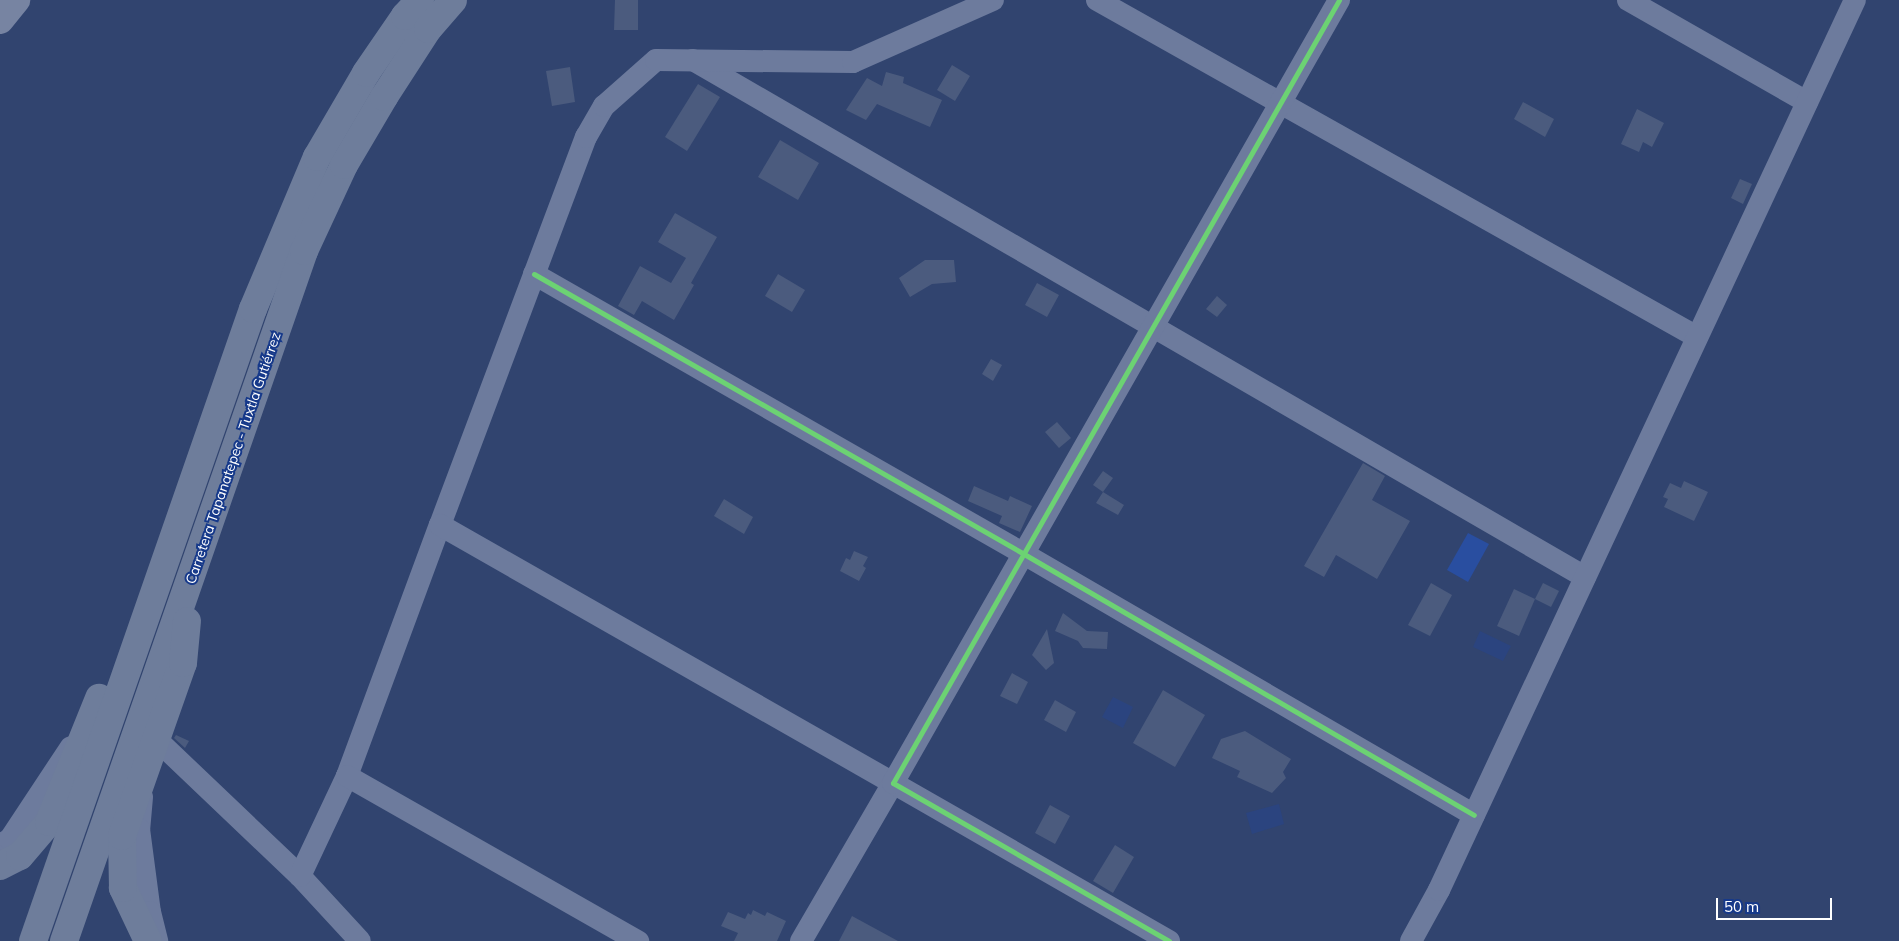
<!DOCTYPE html>
<meta charset="utf-8">
<style>
body{margin:0}
#map{position:relative;width:1899px;height:941px;overflow:hidden;background:#31446f;font-family:Mulish,sans-serif}
div>[style]{position:absolute}
.green>*{inset:0;background:#294ea0}
.water>*{inset:0;background:#2b447f}
.building>*{inset:0;background:#4b5b7e}
.minor>*{height:22px;margin:-11px;padding:0 11px;transform-origin:11px;border-radius:11px;background:#6d7b9d}
.major>*{height:28px;margin:-14px;padding:0 14px;transform-origin:14px;border-radius:14px;background:#7784a2}
.highway>*{height:28px;margin:-14px;padding:0 14px;transform-origin:14px;border-radius:14px;background:#6e7d9b}
.cycleway>*{height:5px;margin:-2.5px;padding:0 2.5px;transform-origin:2.5px;border-radius:2.5px;background:#6cd273}
span{translate:-50% -50%;white-space:nowrap;text-align:center;line-height:1.15;-webkit-text-stroke:4px #16398a;paint-order:stroke}
.street-label{font-size:14px;color:#fff}
.scale{position:absolute;left:1716px;top:898px;width:116px;height:22px;box-sizing:border-box;border:2px solid #fff;border-top:0;padding-left:6px;font-size:15px;line-height:18px;white-space:nowrap;color:#fff;-webkit-text-stroke:4px #16398a;paint-order:stroke}
</style>
<div id="map">
<div class="green">
<div style="clip-path:polygon(1468px 533px,1489px 544px,1468px 582px,1447px 570px)"></div>
</div>
<div class="water">
<div style="clip-path:polygon(1480px 631px,1511px 646px,1503px 661px,1473px 647px)"></div>
<div style="clip-path:polygon(1113px 697px,1133px 707px,1123px 728px,1102px 717px)"></div>
<div style="clip-path:polygon(1279px 804px,1284px 824px,1252px 834px,1246px 813px)"></div>
</div>
<div class="building">
<div style="clip-path:polygon(615px 0,638px 0,638px 30px,614px 30px)"></div>
<div style="clip-path:polygon(952px 65px,970px 76px,955px 101px,937px 90px)"></div>
<div style="clip-path:polygon(570px 67px,575px 102px,552px 106px,546px 71px)"></div>
<div style="clip-path:polygon(886px 72px,904px 77px,903px 83px,942px 100px,930px 127px,877px 104px,866px 120px,846px 110px,867px 78px,882px 86px)"></div>
<div style="clip-path:polygon(698px 84px,720px 97px,687px 151px,665px 137px)"></div>
<div style="clip-path:polygon(1523px 102px,1554px 119px,1545px 137px,1514px 119px)"></div>
<div style="clip-path:polygon(1637px 109px,1664px 123px,1652px 147px,1643px 142px,1639px 152px,1621px 144px)"></div>
<div style="clip-path:polygon(780px 140px,819px 163px,798px 200px,758px 177px)"></div>
<div style="clip-path:polygon(1740px 179px,1752px 184px,1743px 204px,1731px 198px)"></div>
<div style="clip-path:polygon(675px 213px,717px 237px,691px 283px,694px 285px,674px 320px,642px 301px,634px 315px,618px 306px,640px 266px,671px 283px,686px 258px,658px 242px)"></div>
<div style="clip-path:polygon(925px 260px,954px 260px,956px 282px,932px 284px,910px 297px,899px 278px)"></div>
<div style="clip-path:polygon(778px 274px,805px 290px,792px 312px,765px 296px)"></div>
<div style="clip-path:polygon(1037px 283px,1059px 295px,1047px 317px,1025px 305px)"></div>
<div style="clip-path:polygon(1217px 296px,1227px 305px,1217px 317px,1206px 309px)"></div>
<div style="clip-path:polygon(991px 359px,1002px 365px,993px 381px,982px 374px)"></div>
<div style="clip-path:polygon(1057px 422px,1071px 438px,1059px 448px,1045px 432px)"></div>
<div style="clip-path:polygon(1363px 463px,1385px 476px,1372px 500px,1410px 521px,1377px 579px,1336px 555px,1324px 577px,1304px 566px)"></div>
<div style="clip-path:polygon(1103px 471px,1113px 478px,1103px 492px,1093px 485px)"></div>
<div style="clip-path:polygon(1684px 481px,1708px 492px,1694px 521px,1664px 507px,1668px 499px,1663px 497px,1670px 483px,1681px 488px)"></div>
<div style="clip-path:polygon(974px 486px,1008px 501px,1010px 496px,1032px 506px,1020px 532px,999px 523px,1002px 516px,968px 501px)"></div>
<div style="clip-path:polygon(1103px 492px,1124px 505px,1118px 515px,1096px 503px)"></div>
<div style="clip-path:polygon(724px 499px,753px 517px,744px 534px,714px 516px)"></div>
<div style="clip-path:polygon(854px 551px,868px 557px,863px 566px,866px 568px,859px 581px,840px 571px,846px 558px,850px 560px)"></div>
<div style="clip-path:polygon(1431px 583px,1452px 595px,1430px 636px,1408px 625px)"></div>
<div style="clip-path:polygon(1543px 583px,1559px 591px,1551px 607px,1535px 599px)"></div>
<div style="clip-path:polygon(1514px 589px,1535px 599px,1519px 636px,1497px 626px)"></div>
<div style="clip-path:polygon(1063px 613px,1087px 631px,1108px 632px,1107px 649px,1083px 648px,1078px 641px,1055px 631px)"></div>
<div style="clip-path:polygon(1047px 629px,1054px 663px,1046px 670px,1032px 655px)"></div>
<div style="clip-path:polygon(1012px 673px,1028px 682px,1017px 704px,1000px 696px)"></div>
<div style="clip-path:polygon(1163px 690px,1205px 715px,1175px 767px,1133px 743px)"></div>
<div style="clip-path:polygon(1055px 700px,1076px 712px,1066px 732px,1044px 720px)"></div>
<div style="clip-path:polygon(1245px 731px,1291px 759px,1283px 772px,1286px 778px,1272px 793px,1237px 777px,1240px 771px,1212px 758px,1221px 739px)"></div>
<div style="clip-path:polygon(176px 735px,189px 741px,185px 748px,174px 738px)"></div>
<div style="clip-path:polygon(1050px 805px,1070px 816px,1055px 844px,1035px 833px)"></div>
<div style="clip-path:polygon(1115px 845px,1134px 857px,1113px 893px,1093px 881px)"></div>
<div style="clip-path:polygon(753px 910px,765px 916px,767px 912px,786px 921px,777px 941px,734px 941px,738px 933px,721px 926px,728px 912px,745px 919px,748px 913px,751px 915px)"></div>
<div style="clip-path:polygon(852px 916px,898px 941px,839px 941px)"></div>
</div>
<div class="minor">
<div style="left:1097px;top:0;width:688px;rotate:29.32deg"></div>
<div style="left:1628px;top:0;width:206px;rotate:29.7deg"></div>
<div style="left:693px;top:60px;width:1031px;rotate:30.1deg"></div>
<div style="left:534px;top:274px;width:564px;rotate:29.74deg"></div>
<div style="left:1024px;top:554px;width:520px;rotate:30.11deg"></div>
<div style="left:440px;top:525px;width:415px;rotate:-69.4deg"></div>
<div style="left:586px;top:137px;width:36px;rotate:-60deg"></div>
<div style="left:604px;top:106px;width:69px;rotate:-41.5deg"></div>
<div style="left:656px;top:60px;width:197px;rotate:0.6deg"></div>
<div style="left:853px;top:62px;width:153px;rotate:-23.9deg"></div>
<div style="left:156px;top:739px;width:199px;rotate:43.6deg"></div>
<div style="left:300px;top:876px;width:88px;rotate:47.3deg"></div>
<div style="left:347px;top:776px;width:268px;rotate:-69.7deg"></div>
<div style="left:440px;top:525px;width:521px;rotate:29.66deg"></div>
<div style="left:893px;top:783px;width:183px;rotate:120.2deg"></div>
<div style="left:142px;top:797px;width:32px;rotate:95deg"></div>
<div style="left:139px;top:829px;width:84px;rotate:82.5deg"></div>
<div style="left:150px;top:912px;width:30px;rotate:76deg"></div>
<div style="left:0;top:845px;width:12px;rotate:-31deg"></div>
<div style="left:10px;top:839px;width:110px;rotate:-56.5deg"></div>
<div style="left:300px;top:876px;width:110px;rotate:-64.8deg"></div>
<div style="left:347px;top:776px;width:335px;rotate:29.6deg"></div>
<div style="left:1169px;top:941px;width:318px;rotate:-150.2deg"></div>
<div style="left:893px;top:783px;width:901px;rotate:-60.33deg"></div>
<div style="left:1411px;top:941px;width:58px;rotate:-61.2deg"></div>
<div style="left:1439px;top:890px;width:982px;rotate:-64.95deg"></div>
</div>
<div class="major">
<div style="left:0;top:20px;width:26px;rotate:-51deg"></div>
</div>
<div class="highway">
<div style="left:0;top:866px;width:22px;rotate:-27deg"></div>
<div style="left:20px;top:856px;width:45px;rotate:-49.5deg"></div>
<div style="left:49px;top:822px;width:134px;rotate:-68deg"></div>
<div style="left:33px;top:941px;width:669px;rotate:-70.81deg"></div>
<div style="left:253px;top:309px;width:165px;rotate:-67.2deg"></div>
<div style="left:317px;top:157px;width:97px;rotate:-59.7deg"></div>
<div style="left:366px;top:73px;width:69px;rotate:-55.6deg"></div>
<div style="left:405px;top:16px;width:22px;rotate:-47deg"></div>
<div style="left:64px;top:941px;width:731px;rotate:-70.82deg"></div>
<div style="left:304px;top:251px;width:95px;rotate:-65.1deg"></div>
<div style="left:344px;top:165px;width:79px;rotate:-59.5deg"></div>
<div style="left:384px;top:97px;width:81px;rotate:-57.1deg"></div>
<div style="left:428px;top:29px;width:38px;rotate:-49deg"></div>
<div style="left:148px;top:941px;width:59px;rotate:-115.3deg"></div>
<div style="left:123px;top:888px;width:52px;rotate:-91.1deg"></div>
<div style="left:122px;top:836px;width:183px;rotate:-70.6deg"></div>
<div style="left:183px;top:663px;width:42px;rotate:-84.6deg"></div>
</div>
<div class="cycleway">
<div style="left:534px;top:274px;width:564px;rotate:29.74deg"></div>
<div style="left:1024px;top:554px;width:520px;rotate:30.11deg"></div>
<div style="left:1169px;top:941px;width:318px;rotate:-150.2deg"></div>
<div style="left:893px;top:783px;width:901px;rotate:-60.33deg"></div>
</div>
<div class="street-label">
<span style="left:233px;top:458px;rotate:-71deg">Carretera Tapanatepec - Tuxtla Gutiérrez</span>
</div>
<div class="scale">50 m</div>
</div>
